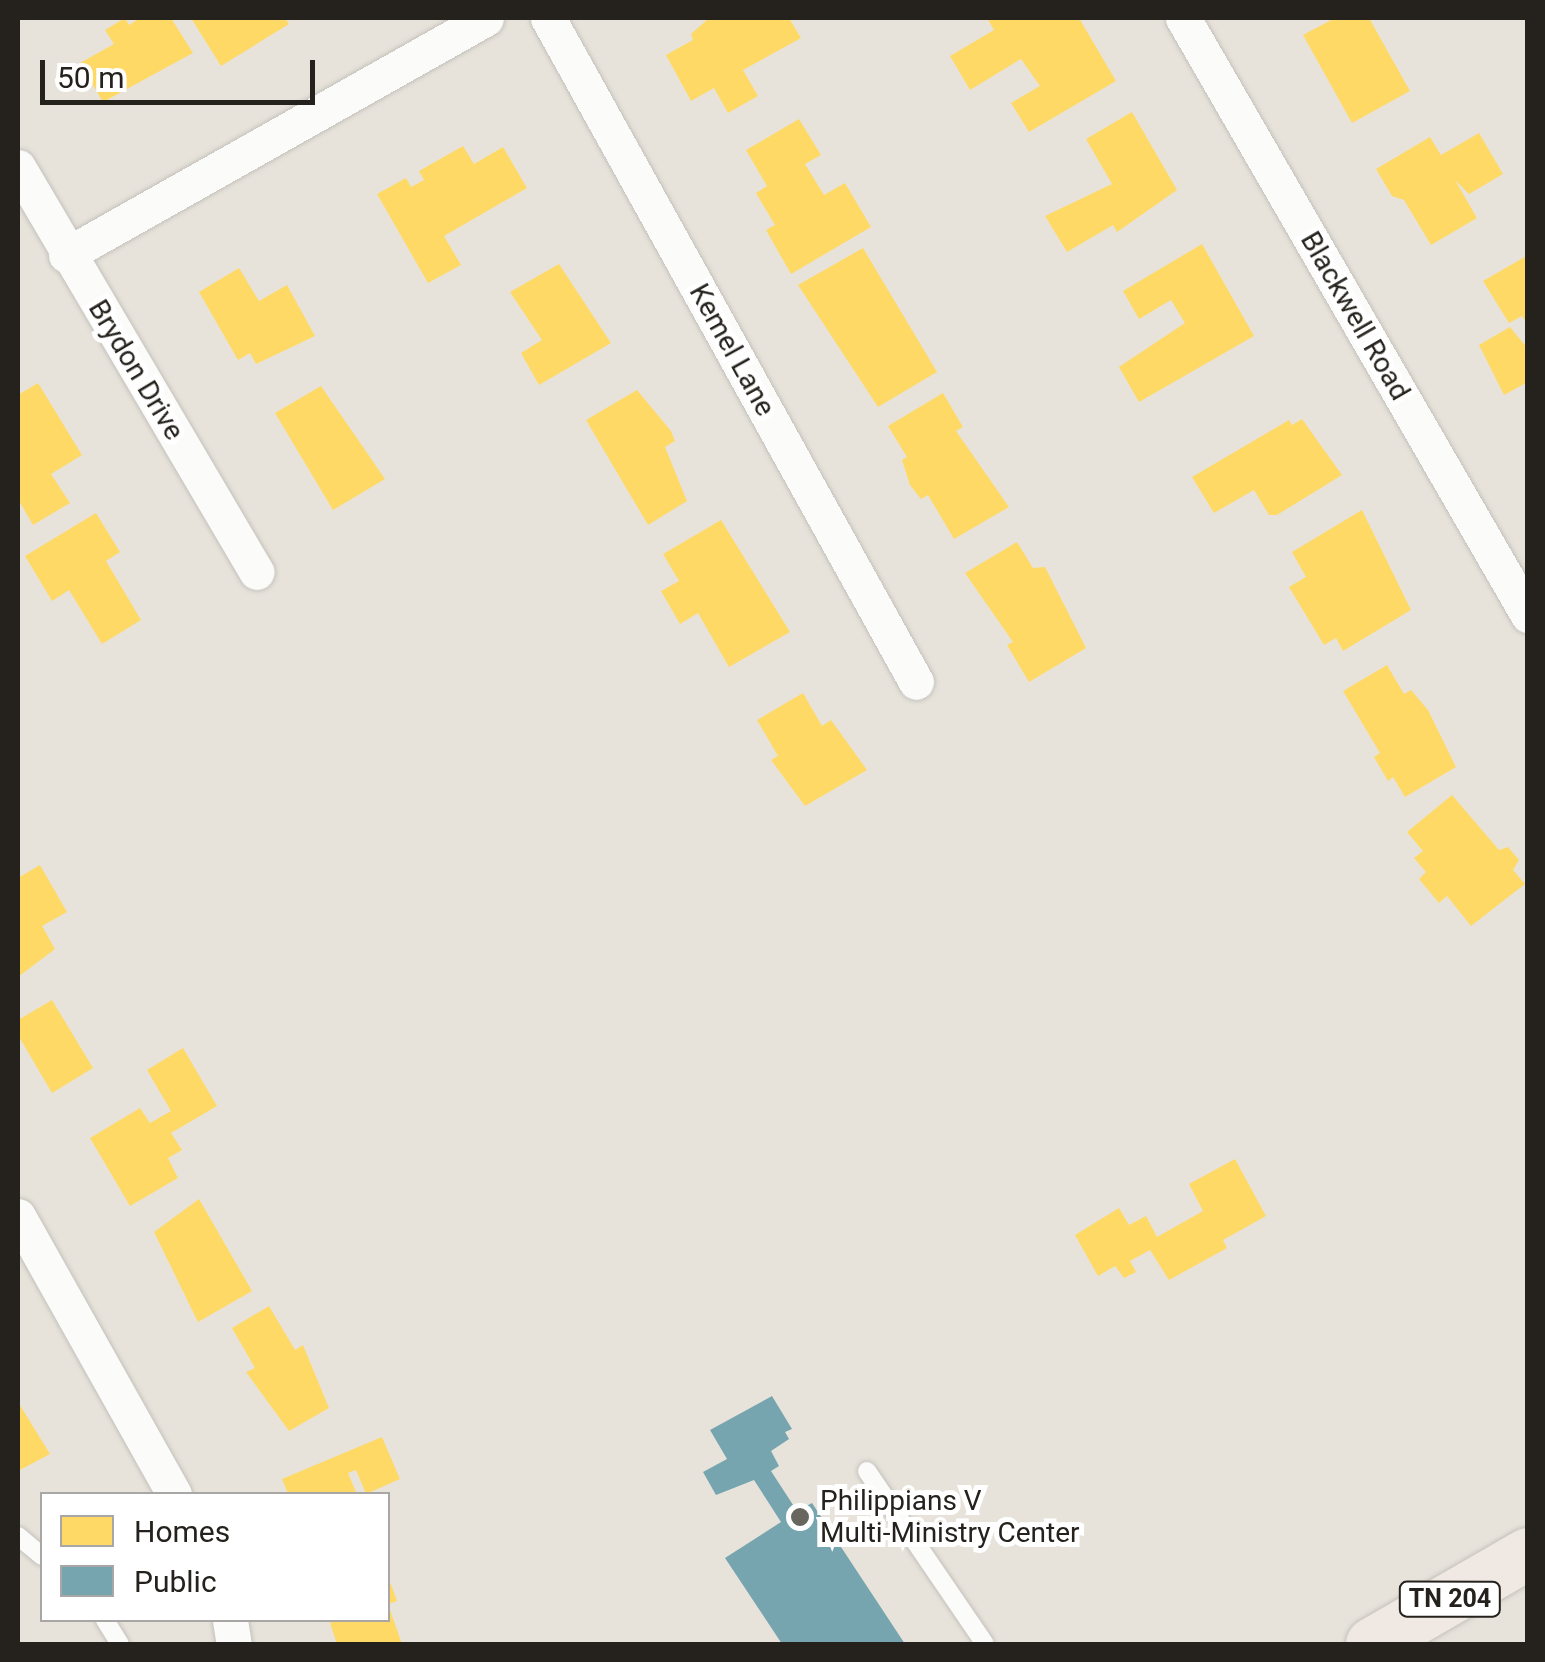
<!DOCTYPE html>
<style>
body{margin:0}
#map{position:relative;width:1545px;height:1662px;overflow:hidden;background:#e7e3db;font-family:Roboto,sans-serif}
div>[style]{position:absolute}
.homes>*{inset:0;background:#ffd966}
.public>*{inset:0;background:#76a5af}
.roads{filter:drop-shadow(0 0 2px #c4c1bb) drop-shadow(0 0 2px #c4c1bb)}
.lane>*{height:18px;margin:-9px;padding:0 9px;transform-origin:9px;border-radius:9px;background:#fbfbfa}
.street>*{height:35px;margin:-17.5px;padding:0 17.5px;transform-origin:17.5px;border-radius:17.5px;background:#fbfbfa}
.primary>*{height:52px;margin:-26px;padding:0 26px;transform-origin:26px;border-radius:26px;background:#f0e9e3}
.dots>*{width:28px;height:28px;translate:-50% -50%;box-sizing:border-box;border:5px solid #fff;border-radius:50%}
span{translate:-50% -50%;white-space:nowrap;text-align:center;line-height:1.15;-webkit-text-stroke:10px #fff;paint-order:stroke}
.shield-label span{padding:2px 8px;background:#fff;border:2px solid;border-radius:8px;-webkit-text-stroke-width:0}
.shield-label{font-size:25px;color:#25221d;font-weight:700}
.street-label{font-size:28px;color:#25221d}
.poi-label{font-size:28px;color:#25221d}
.left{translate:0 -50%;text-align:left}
.frame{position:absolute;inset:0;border:20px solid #25221d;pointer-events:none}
.legend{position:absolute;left:40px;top:1492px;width:350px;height:130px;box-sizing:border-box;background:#fff;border:2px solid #a8a7a5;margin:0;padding:12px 18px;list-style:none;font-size:30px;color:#25221d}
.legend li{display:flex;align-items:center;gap:20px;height:50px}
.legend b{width:50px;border:2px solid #a8a7a5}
.scale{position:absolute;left:40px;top:60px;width:275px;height:45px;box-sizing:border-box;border:5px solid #25221d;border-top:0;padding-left:12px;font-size:30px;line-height:35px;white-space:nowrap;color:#25221d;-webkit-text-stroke:8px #fff;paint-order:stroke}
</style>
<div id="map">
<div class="homes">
<div style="clip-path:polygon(125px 18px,129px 25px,140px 18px,171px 18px,193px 53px,103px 102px,80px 63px,114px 44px,105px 30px)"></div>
<div style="clip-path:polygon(191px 18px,285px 18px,289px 24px,221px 66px)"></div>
<div style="clip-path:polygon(709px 18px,789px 18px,801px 38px,743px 70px,758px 96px,728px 113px,714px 88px,691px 101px,666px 55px,693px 40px,691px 34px)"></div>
<div style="clip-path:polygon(987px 18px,1079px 18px,1116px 81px,1029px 132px,1011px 103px,1040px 86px,1021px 59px,970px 90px,950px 56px,994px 30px)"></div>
<div style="clip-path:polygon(1335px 18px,1369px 18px,1410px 91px,1352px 123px,1303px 35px)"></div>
<div style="clip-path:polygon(1132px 112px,1177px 190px,1117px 232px,1113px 225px,1067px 252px,1045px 216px,1112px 184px,1086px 139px)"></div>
<div style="clip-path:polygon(799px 119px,821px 155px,805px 164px,824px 195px,845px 183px,871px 227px,791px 274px,766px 230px,775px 225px,756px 193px,767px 186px,746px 150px)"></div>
<div style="clip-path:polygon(1479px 133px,1503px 174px,1469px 194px,1455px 180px,1477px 218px,1431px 245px,1404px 200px,1392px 196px,1376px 169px,1430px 137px,1441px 155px)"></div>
<div style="clip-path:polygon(463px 146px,474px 164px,503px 147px,527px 188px,444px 236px,461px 265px,428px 283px,377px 194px,406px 178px,411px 187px,424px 180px,419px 171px)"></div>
<div style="clip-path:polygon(1202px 244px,1254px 336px,1139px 402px,1119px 367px,1185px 323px,1171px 300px,1139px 319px,1123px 291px)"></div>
<div style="clip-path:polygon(863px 248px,937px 372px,878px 407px,798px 285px)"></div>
<div style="clip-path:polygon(1528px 255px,1528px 325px,1522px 316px,1509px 323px,1483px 281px)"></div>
<div style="clip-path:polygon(559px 264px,611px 343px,539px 385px,521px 353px,542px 340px,510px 292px)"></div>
<div style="clip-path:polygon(239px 268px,259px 301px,287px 285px,315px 336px,256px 364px,250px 353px,238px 360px,199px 292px)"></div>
<div style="clip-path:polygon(1510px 327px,1528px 349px,1528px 382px,1504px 395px,1479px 345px)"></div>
<div style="clip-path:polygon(38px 383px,82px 455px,51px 474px,70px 503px,33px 525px,18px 499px,18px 395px)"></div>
<div style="clip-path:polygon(321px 386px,385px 479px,333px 510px,275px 413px)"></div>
<div style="clip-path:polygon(637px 390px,671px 431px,675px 441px,665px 447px,687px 501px,648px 525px,586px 420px)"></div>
<div style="clip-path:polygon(943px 393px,963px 427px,956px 431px,1009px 507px,954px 539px,928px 495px,921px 499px,910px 485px,902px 460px,907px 457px,888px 426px)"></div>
<div style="clip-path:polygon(1302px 419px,1342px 475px,1277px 515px,1269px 515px,1254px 490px,1214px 513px,1192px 477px,1289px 420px,1292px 425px)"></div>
<div style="clip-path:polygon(1362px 510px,1411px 610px,1343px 651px,1336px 638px,1324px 645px,1289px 587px,1306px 577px,1292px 552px)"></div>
<div style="clip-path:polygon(96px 513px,120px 552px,106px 561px,141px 620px,102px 644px,69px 590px,52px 601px,25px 556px)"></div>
<div style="clip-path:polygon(721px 520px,790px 632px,729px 667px,698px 613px,680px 624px,661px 591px,679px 581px,663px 554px)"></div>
<div style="clip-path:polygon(1017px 542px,1033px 568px,1045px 567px,1086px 648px,1029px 682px,1007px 645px,1013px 642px,965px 573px)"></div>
<div style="clip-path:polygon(1387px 665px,1404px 694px,1411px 690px,1428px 710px,1456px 767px,1405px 797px,1393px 777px,1388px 781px,1374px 757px,1380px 753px,1343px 691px)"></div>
<div style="clip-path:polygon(803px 693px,822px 726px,831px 720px,867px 770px,805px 806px,771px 760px,778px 756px,757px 720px)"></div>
<div style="clip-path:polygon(1452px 795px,1499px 850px,1508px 847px,1519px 860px,1513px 870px,1525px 884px,1471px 926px,1447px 896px,1439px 903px,1419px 879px,1426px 872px,1414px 858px,1423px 851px,1407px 832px)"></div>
<div style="clip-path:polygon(40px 865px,67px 912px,42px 926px,55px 949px,18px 977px,18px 878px)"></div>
<div style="clip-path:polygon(52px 1000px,93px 1068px,52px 1093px,18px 1035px,18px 1020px)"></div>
<div style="clip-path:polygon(183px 1048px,217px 1106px,171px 1133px,182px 1150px,168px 1158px,178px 1178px,130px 1206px,90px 1138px,140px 1108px,150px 1123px,171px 1111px,147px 1070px)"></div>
<div style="clip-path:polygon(1235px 1159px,1266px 1216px,1223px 1240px,1227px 1248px,1169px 1280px,1150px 1250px,1130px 1261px,1136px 1272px,1124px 1278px,1115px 1266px,1098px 1276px,1075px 1235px,1119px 1208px,1129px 1225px,1146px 1216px,1157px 1237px,1203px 1211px,1189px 1184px)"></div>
<div style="clip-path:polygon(199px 1199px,252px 1291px,198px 1322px,154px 1232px)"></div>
<div style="clip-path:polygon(269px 1306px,295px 1350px,303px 1345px,329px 1408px,289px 1431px,246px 1372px,255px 1368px,232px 1328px)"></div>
<div style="clip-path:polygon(18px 1402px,50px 1454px,18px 1471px)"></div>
<div style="clip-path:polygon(382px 1437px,400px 1479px,366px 1494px,356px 1470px,348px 1473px,356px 1492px,350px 1494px,288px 1494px,282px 1479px)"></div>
<div style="clip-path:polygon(391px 1584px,397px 1601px,388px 1604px,402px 1644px,337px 1644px,330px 1623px,336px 1620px,388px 1620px,388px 1585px)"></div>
</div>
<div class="public">
<div style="clip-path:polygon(772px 1396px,792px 1429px,785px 1432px,789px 1439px,771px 1451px,779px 1466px,771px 1471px,797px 1511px,812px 1503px,905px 1644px,782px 1644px,725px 1558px,781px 1522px,754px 1480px,716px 1495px,703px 1472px,727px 1459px,710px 1430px)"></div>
</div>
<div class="roads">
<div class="lane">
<div style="left:867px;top:1471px;width:209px;rotate:55.7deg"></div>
<div style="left:18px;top:1536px;width:31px;rotate:40deg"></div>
<div style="left:105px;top:1620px;width:28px;rotate:58deg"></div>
</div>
<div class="street">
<div style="left:548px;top:18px;width:759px;rotate:61deg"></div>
<div style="left:1183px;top:18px;width:690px;rotate:59.98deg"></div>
<div style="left:18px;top:167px;width:470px;rotate:59.5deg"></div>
<div style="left:66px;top:255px;width:482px;rotate:-29.4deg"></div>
<div style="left:18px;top:1216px;width:319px;rotate:60.7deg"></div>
<div style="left:230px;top:1620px;width:24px;rotate:81deg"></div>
</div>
<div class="primary">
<div style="left:1372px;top:1644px;width:180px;rotate:-30deg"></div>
</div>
</div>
<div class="dots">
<div style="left:800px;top:1517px;background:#696660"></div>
</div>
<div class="shield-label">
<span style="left:1450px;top:1599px">TN 204</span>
</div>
<div class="street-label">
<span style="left:1355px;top:316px;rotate:60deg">Blackwell Road</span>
<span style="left:732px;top:350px;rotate:61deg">Kemel Lane</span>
<span style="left:136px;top:370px;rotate:59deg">Brydon Drive</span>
</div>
<div class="poi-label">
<span class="left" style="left:820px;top:1517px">Philippians V<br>Multi-Ministry Center</span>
</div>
<div class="frame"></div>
<ul class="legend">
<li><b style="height:28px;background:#ffd966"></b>Homes</li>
<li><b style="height:28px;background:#76a5af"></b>Public</li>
</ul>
<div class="scale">50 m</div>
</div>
